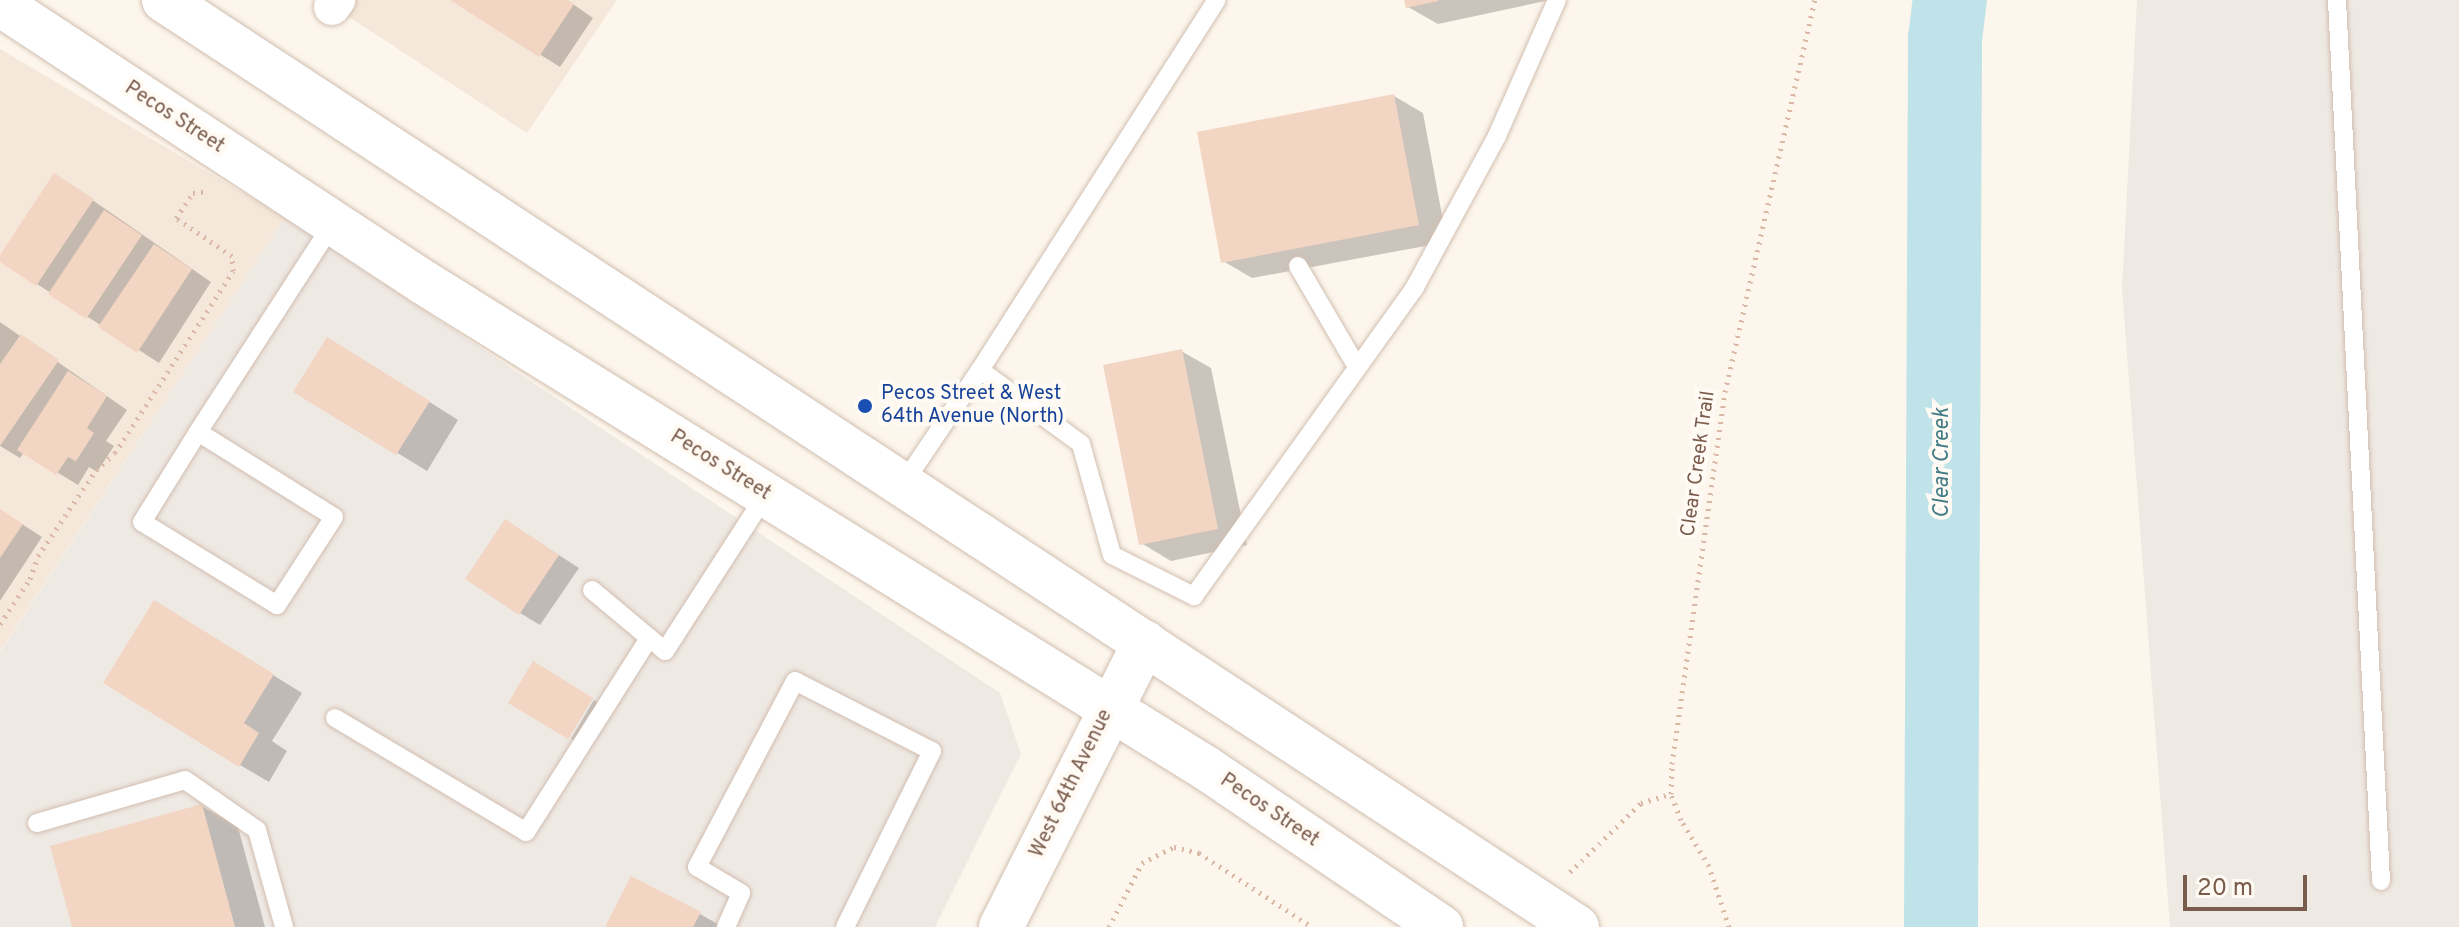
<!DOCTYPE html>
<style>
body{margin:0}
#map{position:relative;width:2459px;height:927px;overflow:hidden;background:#fdf6ec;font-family:Overpass,sans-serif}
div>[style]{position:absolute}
.residential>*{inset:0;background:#f5e8da}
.industrial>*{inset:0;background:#efe9e4}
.shadow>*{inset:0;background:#0003}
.river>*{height:74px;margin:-37px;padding:0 37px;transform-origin:37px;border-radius:37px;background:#bfe3e8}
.building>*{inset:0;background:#f3d5c3}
.path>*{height:5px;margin-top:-2.5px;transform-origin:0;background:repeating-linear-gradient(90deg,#d9b8a5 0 2px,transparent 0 8px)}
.roads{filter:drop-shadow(0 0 2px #d1beb0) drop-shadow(0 0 2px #d1beb0)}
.service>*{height:18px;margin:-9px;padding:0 9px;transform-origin:9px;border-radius:9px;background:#fff}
.minor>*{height:36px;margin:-18px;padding:0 18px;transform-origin:18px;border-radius:18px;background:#fff}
.tertiary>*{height:44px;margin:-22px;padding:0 22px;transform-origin:22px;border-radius:22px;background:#fff}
.secondary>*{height:44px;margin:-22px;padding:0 22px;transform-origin:22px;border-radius:22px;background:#fff}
.dots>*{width:22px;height:22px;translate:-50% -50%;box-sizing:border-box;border:4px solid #fffaf3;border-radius:50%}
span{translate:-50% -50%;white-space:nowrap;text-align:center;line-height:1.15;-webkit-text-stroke:8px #fffaf3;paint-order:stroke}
.street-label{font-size:20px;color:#7a5c4d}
.transit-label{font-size:20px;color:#164399}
.left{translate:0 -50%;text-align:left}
.water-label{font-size:22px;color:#437c86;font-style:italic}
.scale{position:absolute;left:2183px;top:875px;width:124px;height:36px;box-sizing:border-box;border:4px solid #7a5c4d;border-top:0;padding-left:10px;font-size:24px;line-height:28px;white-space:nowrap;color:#7a5c4d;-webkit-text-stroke:6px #fffaf3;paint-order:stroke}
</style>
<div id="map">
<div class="residential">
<div style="clip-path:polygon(323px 0,617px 0,527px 133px)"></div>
<div style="clip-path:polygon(0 49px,285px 218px,0 651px)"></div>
</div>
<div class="industrial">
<div style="clip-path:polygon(2137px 0,2459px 0,2459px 927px,2170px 927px,2122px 288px)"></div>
<div style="clip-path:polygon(285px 218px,1000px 693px,1021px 754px,935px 927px,0 927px,0 652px)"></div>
</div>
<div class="shadow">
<div style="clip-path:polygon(454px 0,567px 0,593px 18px,560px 67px)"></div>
<div style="clip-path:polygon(1407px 0,1550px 0,1438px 24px,1408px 7px)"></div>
<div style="clip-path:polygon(1394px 96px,1423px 113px,1447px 242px,1252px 278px,1223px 261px)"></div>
<div style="clip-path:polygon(75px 188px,211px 282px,159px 363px,0 260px)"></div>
<div style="clip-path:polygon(0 322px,127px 410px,106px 441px,114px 446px,97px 472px,89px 467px,78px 485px,24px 452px,20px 458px,0 446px)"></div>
<div style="clip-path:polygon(1181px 351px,1211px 368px,1247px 545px,1171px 561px,1141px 543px)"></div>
<div style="clip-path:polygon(357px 356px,458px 420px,427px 471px,296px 391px)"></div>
<div style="clip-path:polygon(0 510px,42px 537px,0 601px)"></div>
<div style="clip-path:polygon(506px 521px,579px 568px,540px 625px,520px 613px)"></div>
<div style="clip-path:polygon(184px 620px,302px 693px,272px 741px,287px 751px,269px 782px,240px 765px)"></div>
<div style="clip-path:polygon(594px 700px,612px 711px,590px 749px,571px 739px)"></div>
<div style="clip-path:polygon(202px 806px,238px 827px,265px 927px,74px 927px)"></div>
<div style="clip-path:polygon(700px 914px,723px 927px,607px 927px)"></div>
</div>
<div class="river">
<div style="left:1941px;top:927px;width:888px;rotate:-89.74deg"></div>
<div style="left:1945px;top:39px;width:39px;rotate:-83deg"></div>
</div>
<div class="building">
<div style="clip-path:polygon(450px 0,567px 0,574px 4px,539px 57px)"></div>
<div style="clip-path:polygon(1404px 0,1438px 0,1438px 1px,1406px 8px)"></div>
<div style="clip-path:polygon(1394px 94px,1419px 225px,1221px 263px,1197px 132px)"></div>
<div style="clip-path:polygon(54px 173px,94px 199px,36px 286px,0 262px,0 255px)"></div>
<div style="clip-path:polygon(104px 210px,142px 235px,86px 319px,48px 294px)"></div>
<div style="clip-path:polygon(154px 244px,192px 269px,137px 353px,98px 327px)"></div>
<div style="clip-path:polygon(21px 334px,59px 360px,0 446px,0 364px)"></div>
<div style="clip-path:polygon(327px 337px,430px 401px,396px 455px,293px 392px)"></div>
<div style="clip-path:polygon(1182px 349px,1218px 529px,1139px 545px,1103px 365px)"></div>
<div style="clip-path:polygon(68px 371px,107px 396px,87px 428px,94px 433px,76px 461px,68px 457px,56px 475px,17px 450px)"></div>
<div style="clip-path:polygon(0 509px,23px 524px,0 558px)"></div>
<div style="clip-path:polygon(505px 519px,559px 555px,519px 615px,465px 579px)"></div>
<div style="clip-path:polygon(154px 600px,274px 674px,244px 723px,259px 733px,239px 767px,103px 683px)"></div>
<div style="clip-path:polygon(533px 661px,593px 698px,568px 739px,508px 703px)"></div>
<div style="clip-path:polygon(202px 804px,235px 927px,72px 927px,50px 846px)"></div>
<div style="clip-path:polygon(631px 876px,701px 912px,693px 927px,605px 927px)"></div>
</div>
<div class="path">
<div style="left:0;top:624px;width:54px;rotate:-56.3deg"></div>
<div style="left:30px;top:579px;width:24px;rotate:-71deg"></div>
<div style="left:38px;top:556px;width:104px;rotate:-56deg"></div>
<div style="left:96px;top:470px;width:25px;rotate:-42deg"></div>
<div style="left:115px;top:453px;width:217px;rotate:-57deg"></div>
<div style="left:233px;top:271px;width:15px;rotate:-94deg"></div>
<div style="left:232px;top:256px;width:68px;rotate:-145.8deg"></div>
<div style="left:176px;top:218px;width:30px;rotate:-56deg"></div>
<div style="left:193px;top:193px;width:13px;rotate:-9deg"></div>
<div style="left:1570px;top:872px;width:99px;rotate:-44.2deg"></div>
<div style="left:1641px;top:803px;width:31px;rotate:-17deg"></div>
<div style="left:1109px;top:927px;width:72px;rotate:-62.7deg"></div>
<div style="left:1142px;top:863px;width:36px;rotate:-27deg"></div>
<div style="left:1174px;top:847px;width:26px;rotate:13deg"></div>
<div style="left:1199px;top:853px;width:135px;rotate:33.2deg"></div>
<div style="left:1729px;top:927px;width:64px;rotate:-108.2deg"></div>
<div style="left:1709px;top:866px;width:54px;rotate:-121.3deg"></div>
<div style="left:1681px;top:820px;width:28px;rotate:-111deg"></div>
<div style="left:1671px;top:794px;width:30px;rotate:-88deg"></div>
<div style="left:1672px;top:764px;width:376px;rotate:-81.9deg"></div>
<div style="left:1725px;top:392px;width:402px;rotate:-77.1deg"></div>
</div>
<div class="roads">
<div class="service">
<div style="left:2337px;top:0;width:882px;rotate:87.14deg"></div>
<div style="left:1298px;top:266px;width:117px;rotate:59.7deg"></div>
<div style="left:980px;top:370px;width:439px;rotate:-57.4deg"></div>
<div style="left:198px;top:432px;width:160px;rotate:32deg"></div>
<div style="left:334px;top:517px;width:105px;rotate:122.9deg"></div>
<div style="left:277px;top:605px;width:158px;rotate:-148.4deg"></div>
<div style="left:142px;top:522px;width:106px;rotate:-58.1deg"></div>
<div style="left:198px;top:432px;width:249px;rotate:-57.1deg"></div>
<div style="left:903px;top:484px;width:138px;rotate:-56deg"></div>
<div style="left:980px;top:370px;width:125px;rotate:36.2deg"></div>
<div style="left:1081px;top:444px;width:115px;rotate:74.4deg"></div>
<div style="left:1112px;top:555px;width:92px;rotate:26.6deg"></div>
<div style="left:1194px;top:596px;width:380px;rotate:-54.4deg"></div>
<div style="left:1415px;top:287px;width:172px;rotate:-61.5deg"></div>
<div style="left:1497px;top:136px;width:149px;rotate:-66.2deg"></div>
<div style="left:592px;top:590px;width:95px;rotate:39.9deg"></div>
<div style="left:665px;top:651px;width:187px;rotate:-57.2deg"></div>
<div style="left:335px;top:718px;width:222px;rotate:30.8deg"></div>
<div style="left:526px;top:832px;width:230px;rotate:-57.6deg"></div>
<div style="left:37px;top:823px;width:154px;rotate:-16.2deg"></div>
<div style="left:185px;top:780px;width:88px;rotate:34.8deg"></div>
<div style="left:257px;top:830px;width:101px;rotate:74.4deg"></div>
<div style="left:726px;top:927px;width:37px;rotate:-66deg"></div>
<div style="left:741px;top:893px;width:51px;rotate:-149.4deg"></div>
<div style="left:697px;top:867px;width:210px;rotate:-62.2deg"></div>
<div style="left:795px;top:681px;width:154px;rotate:27.1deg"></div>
<div style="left:932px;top:751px;width:196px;rotate:116.3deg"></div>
</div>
<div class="minor">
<div style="left:332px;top:7px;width:9px;rotate:-54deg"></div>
</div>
<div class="tertiary">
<div style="left:1001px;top:927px;width:319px;rotate:-63.2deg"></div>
</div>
<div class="secondary">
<div style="left:164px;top:0;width:1690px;rotate:33.27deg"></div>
<div style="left:0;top:4px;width:506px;rotate:33.31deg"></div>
<div style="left:423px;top:282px;width:922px;rotate:31.83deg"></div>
<div style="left:1206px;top:768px;width:284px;rotate:34.1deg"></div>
</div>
</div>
<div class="dots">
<div style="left:865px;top:406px;background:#1a4fb4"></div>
</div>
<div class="street-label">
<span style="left:174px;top:118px;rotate:33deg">Pecos Street</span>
<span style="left:1699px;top:464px;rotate:-82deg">Clear Creek Trail</span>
<span style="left:720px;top:466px;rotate:32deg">Pecos Street</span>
<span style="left:1072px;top:784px;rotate:-64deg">West 64th Avenue</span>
<span style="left:1269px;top:811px;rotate:34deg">Pecos Street</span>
</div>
<div class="transit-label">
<span class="left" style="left:881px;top:406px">Pecos Street &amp; West<br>64th Avenue (North)</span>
</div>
<div class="water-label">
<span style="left:1943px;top:463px;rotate:-90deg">Clear Creek</span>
</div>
<div class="scale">20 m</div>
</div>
